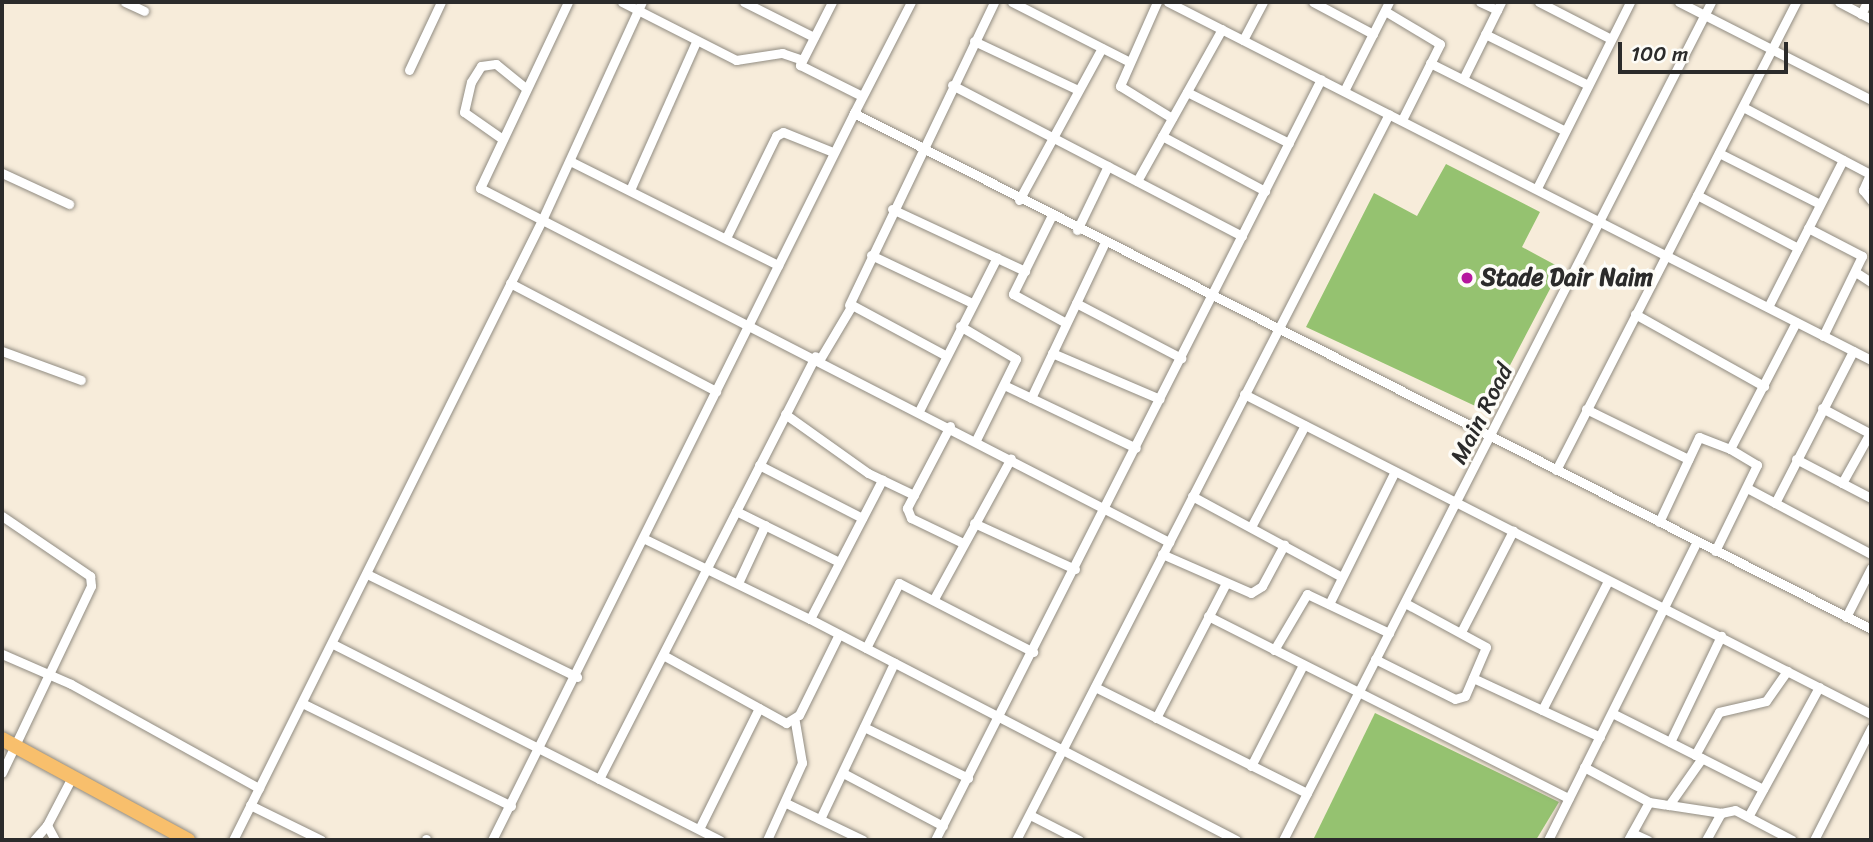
<!DOCTYPE html>
<style>
body{margin:0}
#map{position:relative;width:1873px;height:842px;overflow:hidden;background:#f7ecda;font-family:Sriracha,sans-serif}
div>[style]{position:absolute}
.green>*{inset:0;background:#95c270}
.roads{filter:drop-shadow(0 0 2px #918c82) drop-shadow(0 0 2px #918c82)}
.minor>*{height:9px;margin:-4.5px;padding:0 4.5px;transform-origin:4.5px;border-radius:4.5px;background:#fff}
.primary>*{height:14px;margin:-7px;padding:0 7px;transform-origin:7px;border-radius:7px;background:#f8bf6c}
.dots>*{width:19px;height:19px;translate:-50% -50%;box-sizing:border-box;border:4px solid #fdfcf7;border-radius:50%}
span{translate:-50% -50%;white-space:nowrap;text-align:center;line-height:1.15;-webkit-text-stroke:7px #fdfcf7;paint-order:stroke}
.poi-label{font-size:24px;color:#2b2b2b;font-weight:700}
.left{translate:0 -50%;text-align:left}
.street-label{font-size:24px;color:#2b2b2b}
.frame{position:absolute;inset:0;border:4px solid #2b2b2b;pointer-events:none}
.scale{position:absolute;left:1618px;top:42px;width:170px;height:32px;box-sizing:border-box;border:4px solid #2b2b2b;border-top:0;padding-left:9px;font-size:21px;line-height:24px;white-space:nowrap;color:#2b2b2b;-webkit-text-stroke:5px #fdfcf7;paint-order:stroke}
</style>
<div id="map">
<div class="green">
<div style="clip-path:polygon(1446px 164px,1540px 212px,1522px 247px,1561px 268px,1486px 411px,1306px 327px,1374px 193px,1417px 216px)"></div>
<div style="clip-path:polygon(1375px 713px,1559px 802px,1536px 840px,1313px 840px)"></div>
</div>
<div class="roads">
<div class="minor">
<div style="left:125px;top:2px;width:21px;rotate:25deg"></div>
<div style="left:568px;top:2px;width:206px;rotate:115.3deg"></div>
<div style="left:480px;top:188px;width:775px;rotate:27.19deg"></div>
<div style="left:622px;top:2px;width:128px;rotate:27deg"></div>
<div style="left:736px;top:60px;width:47px;rotate:-8.7deg"></div>
<div style="left:782px;top:53px;width:21px;rotate:19deg"></div>
<div style="left:744px;top:2px;width:78px;rotate:26.6deg"></div>
<div style="left:832px;top:2px;width:71px;rotate:116.9deg"></div>
<div style="left:800px;top:65px;width:69px;rotate:26.6deg"></div>
<div style="left:911px;top:2px;width:125px;rotate:117.2deg"></div>
<div style="left:854px;top:113px;width:1140px;rotate:26.9deg"></div>
<div style="left:1012px;top:2px;width:130px;rotate:27deg"></div>
<div style="left:1157px;top:2px;width:92px;rotate:113.8deg"></div>
<div style="left:1120px;top:86px;width:61px;rotate:31.6deg"></div>
<div style="left:1168px;top:2px;width:789px;rotate:26.99deg"></div>
<div style="left:1313px;top:2px;width:68px;rotate:28.1deg"></div>
<div style="left:1480px;top:2px;width:19px;rotate:25deg"></div>
<div style="left:1539px;top:2px;width:81px;rotate:27.2deg"></div>
<div style="left:1679px;top:2px;width:216px;rotate:27deg"></div>
<div style="left:1839px;top:2px;width:36px;rotate:28deg"></div>
<div style="left:1385px;top:11px;width:64px;rotate:31deg"></div>
<div style="left:1440px;top:44px;width:85px;rotate:116.6deg"></div>
<div style="left:1861px;top:14px;width:13px;rotate:-63deg"></div>
<div style="left:1485px;top:34px;width:115px;rotate:26.3deg"></div>
<div style="left:1243px;top:40px;width:43px;rotate:-62.2deg"></div>
<div style="left:974px;top:41px;width:115px;rotate:25.2deg"></div>
<div style="left:1430px;top:63px;width:151px;rotate:26.7deg"></div>
<div style="left:409px;top:70px;width:75px;rotate:-64.8deg"></div>
<div style="left:1463px;top:79px;width:86px;rotate:-63.7deg"></div>
<div style="left:952px;top:85px;width:327px;rotate:27.5deg"></div>
<div style="left:1344px;top:91px;width:100px;rotate:-63.2deg"></div>
<div style="left:1187px;top:92px;width:114px;rotate:26.6deg"></div>
<div style="left:1743px;top:107px;width:144px;rotate:27.8deg"></div>
<div style="left:1162px;top:136px;width:117px;rotate:28.1deg"></div>
<div style="left:501px;top:138px;width:45px;rotate:-144.9deg"></div>
<div style="left:464px;top:112px;width:31px;rotate:-77deg"></div>
<div style="left:471px;top:82px;width:19px;rotate:-58deg"></div>
<div style="left:481px;top:66px;width:15px;rotate:-8deg"></div>
<div style="left:496px;top:64px;width:38px;rotate:39deg"></div>
<div style="left:1719px;top:153px;width:113px;rotate:26.8deg"></div>
<div style="left:570px;top:161px;width:233px;rotate:26.6deg"></div>
<div style="left:1871px;top:172px;width:20px;rotate:114deg"></div>
<div style="left:1863px;top:190px;width:13px;rotate:51deg"></div>
<div style="left:2px;top:173px;width:74px;rotate:24.8deg"></div>
<div style="left:1137px;top:181px;width:174px;rotate:-60.8deg"></div>
<div style="left:1537px;top:188px;width:208px;rotate:-63.4deg"></div>
<div style="left:630px;top:190px;width:160px;rotate:-66deg"></div>
<div style="left:1697px;top:195px;width:114px;rotate:27.7deg"></div>
<div style="left:1019px;top:200px;width:173px;rotate:-61.4deg"></div>
<div style="left:892px;top:209px;width:147px;rotate:25deg"></div>
<div style="left:1051px;top:217px;width:86px;rotate:116.3deg"></div>
<div style="left:1013px;top:294px;width:60px;rotate:28.7deg"></div>
<div style="left:1808px;top:228px;width:61px;rotate:27.4deg"></div>
<div style="left:1862px;top:256px;width:89px;rotate:116deg"></div>
<div style="left:1077px;top:230px;width:71px;rotate:-64.2deg"></div>
<div style="left:726px;top:238px;width:114px;rotate:-63.9deg"></div>
<div style="left:776px;top:136px;width:8px;rotate:-30deg"></div>
<div style="left:783px;top:132px;width:54px;rotate:21.8deg"></div>
<div style="left:871px;top:255px;width:112px;rotate:25.4deg"></div>
<div style="left:1857px;top:273px;width:17px;rotate:33deg"></div>
<div style="left:510px;top:283px;width:233px;rotate:27.7deg"></div>
<div style="left:1076px;top:303px;width:119px;rotate:27.6deg"></div>
<div style="left:849px;top:305px;width:336px;rotate:-64.4deg"></div>
<div style="left:1768px;top:307px;width:165px;rotate:-63deg"></div>
<div style="left:1635px;top:314px;width:148px;rotate:29.2deg"></div>
<div style="left:960px;top:326px;width:65px;rotate:30.5deg"></div>
<div style="left:1016px;top:359px;width:90px;rotate:116.3deg"></div>
<div style="left:2px;top:351px;width:84px;rotate:20.2deg"></div>
<div style="left:1052px;top:353px;width:117px;rotate:23.1deg"></div>
<div style="left:820px;top:359px;width:63px;rotate:-59.3deg"></div>
<div style="left:852px;top:305px;width:106px;rotate:28.3deg"></div>
<div style="left:1004px;top:385px;width:146px;rotate:25.5deg"></div>
<div style="left:1244px;top:394px;width:704px;rotate:27.04deg"></div>
<div style="left:1031px;top:398px;width:170px;rotate:-64.6deg"></div>
<div style="left:1822px;top:408px;width:55px;rotate:28deg"></div>
<div style="left:920px;top:409px;width:170px;rotate:-63.1deg"></div>
<div style="left:1586px;top:409px;width:114px;rotate:26.1deg"></div>
<div style="left:785px;top:414px;width:102px;rotate:35.4deg"></div>
<div style="left:868px;top:473px;width:51px;rotate:25.6deg"></div>
<div style="left:950px;top:426px;width:93px;rotate:117.7deg"></div>
<div style="left:907px;top:508px;width:11px;rotate:68deg"></div>
<div style="left:911px;top:518px;width:58px;rotate:25.7deg"></div>
<div style="left:1796px;top:459px;width:85px;rotate:27.5deg"></div>
<div style="left:759px;top:465px;width:116px;rotate:27.2deg"></div>
<div style="left:1556px;top:470px;width:526px;rotate:-62.85deg"></div>
<div style="left:1842px;top:483px;width:57px;rotate:-60.8deg"></div>
<div style="left:1747px;top:488px;width:140px;rotate:28deg"></div>
<div style="left:1192px;top:496px;width:170px;rotate:28.4deg"></div>
<div style="left:1775px;top:503px;width:171px;rotate:-62.8deg"></div>
<div style="left:736px;top:511px;width:115px;rotate:26.3deg"></div>
<div style="left:2px;top:516px;width:107px;rotate:34.3deg"></div>
<div style="left:90px;top:576px;width:10px;rotate:84deg"></div>
<div style="left:91px;top:586px;width:207px;rotate:115.5deg"></div>
<div style="left:1659px;top:522px;width:94px;rotate:-64.8deg"></div>
<div style="left:1699px;top:437px;width:33px;rotate:21deg"></div>
<div style="left:974px;top:523px;width:111px;rotate:24.5deg"></div>
<div style="left:1251px;top:527px;width:115px;rotate:-62.1deg"></div>
<div style="left:645px;top:539px;width:183px;rotate:25.9deg"></div>
<div style="left:810px;top:619px;width:157px;rotate:-62.6deg"></div>
<div style="left:1715px;top:551px;width:96px;rotate:-64deg"></div>
<div style="left:1757px;top:465px;width:31px;rotate:-149deg"></div>
<div style="left:1730px;top:449px;width:143px;rotate:-62.5deg"></div>
<div style="left:1162px;top:554px;width:97px;rotate:23.7deg"></div>
<div style="left:1251px;top:593px;width:13px;rotate:-32deg"></div>
<div style="left:1262px;top:586px;width:47px;rotate:-61.8deg"></div>
<div style="left:367px;top:574px;width:234px;rotate:26.1deg"></div>
<div style="left:738px;top:583px;width:64px;rotate:-65deg"></div>
<div style="left:935px;top:597px;width:158px;rotate:-61.3deg"></div>
<div style="left:1329px;top:604px;width:148px;rotate:-63.6deg"></div>
<div style="left:1208px;top:616px;width:404px;rotate:26.8deg"></div>
<div style="left:1846px;top:617px;width:55px;rotate:-63deg"></div>
<div style="left:810px;top:619px;width:480px;rotate:27.4deg"></div>
<div style="left:1461px;top:632px;width:114px;rotate:-62.8deg"></div>
<div style="left:333px;top:644px;width:434px;rotate:26.9deg"></div>
<div style="left:866px;top:648px;width:73px;rotate:-63.1deg"></div>
<div style="left:899px;top:583px;width:151px;rotate:27.2deg"></div>
<div style="left:1274px;top:650px;width:65px;rotate:-59.5deg"></div>
<div style="left:1307px;top:594px;width:91px;rotate:25.4deg"></div>
<div style="left:2px;top:654px;width:75px;rotate:23.5deg"></div>
<div style="left:71px;top:684px;width:215px;rotate:29deg"></div>
<div style="left:663px;top:655px;width:141px;rotate:28.9deg"></div>
<div style="left:786px;top:723px;width:15px;rotate:-32deg"></div>
<div style="left:799px;top:715px;width:90px;rotate:-63.7deg"></div>
<div style="left:1375px;top:659px;width:89px;rotate:26.6deg"></div>
<div style="left:1455px;top:699px;width:10px;rotate:-17deg"></div>
<div style="left:1465px;top:696px;width:53px;rotate:-66.8deg"></div>
<div style="left:1486px;top:647px;width:92px;rotate:-151.5deg"></div>
<div style="left:1473px;top:678px;width:140px;rotate:24.9deg"></div>
<div style="left:1095px;top:687px;width:237px;rotate:26.6deg"></div>
<div style="left:302px;top:703px;width:233px;rotate:26.2deg"></div>
<div style="left:1542px;top:710px;width:145px;rotate:-62.9deg"></div>
<div style="left:1612px;top:713px;width:169px;rotate:26.7deg"></div>
<div style="left:1156px;top:718px;width:150px;rotate:-62.6deg"></div>
<div style="left:864px;top:727px;width:116px;rotate:26.1deg"></div>
<div style="left:1670px;top:742px;width:118px;rotate:-64.3deg"></div>
<div style="left:1695px;top:755px;width:49px;rotate:-60.8deg"></div>
<div style="left:1719px;top:712px;width:48px;rotate:-13.2deg"></div>
<div style="left:1766px;top:701px;width:37px;rotate:-55deg"></div>
<div style="left:1251px;top:766px;width:114px;rotate:-62.8deg"></div>
<div style="left:1584px;top:767px;width:74px;rotate:28.3deg"></div>
<div style="left:1649px;top:802px;width:20px;rotate:9deg"></div>
<div style="left:1669px;top:805px;width:57px;rotate:-54.9deg"></div>
<div style="left:843px;top:773px;width:113px;rotate:27.9deg"></div>
<div style="left:599px;top:779px;width:475px;rotate:-62.9deg"></div>
<div style="left:786px;top:803px;width:85px;rotate:25.7deg"></div>
<div style="left:250px;top:805px;width:79px;rotate:26.2deg"></div>
<div style="left:1669px;top:805px;width:53px;rotate:8.7deg"></div>
<div style="left:1030px;top:815px;width:55px;rotate:27deg"></div>
<div style="left:1749px;top:815px;width:146px;rotate:-61.3deg"></div>
<div style="left:820px;top:819px;width:173px;rotate:-64.6deg"></div>
<div style="left:699px;top:829px;width:135px;rotate:-63.6deg"></div>
<div style="left:1632px;top:833px;width:17px;rotate:24deg"></div>
<div style="left:34px;top:840px;width:20px;rotate:-49deg"></div>
<div style="left:55px;top:840px;width:17px;rotate:-118deg"></div>
<div style="left:47px;top:825px;width:52px;rotate:-62.4deg"></div>
<div style="left:233px;top:840px;width:693px;rotate:-63.51deg"></div>
<div style="left:542px;top:220px;width:240px;rotate:-65.4deg"></div>
<div style="left:426px;top:840px;width:1px;rotate:-90deg"></div>
<div style="left:492px;top:840px;width:812px;rotate:-63.53deg"></div>
<div style="left:767px;top:840px;width:85px;rotate:-65.6deg"></div>
<div style="left:802px;top:763px;width:42px;rotate:-99.7deg"></div>
<div style="left:935px;top:840px;width:853px;rotate:-63.1deg"></div>
<div style="left:1016px;top:840px;width:816px;rotate:-62.81deg"></div>
<div style="left:1283px;top:840px;width:941px;rotate:-62.94deg"></div>
<div style="left:1548px;top:840px;width:334px;rotate:-63.5deg"></div>
<div style="left:1628px;top:840px;width:43px;rotate:-61.1deg"></div>
<div style="left:1706px;top:840px;width:31px;rotate:-61deg"></div>
<div style="left:1721px;top:813px;width:14px;rotate:-12deg"></div>
<div style="left:1735px;top:810px;width:64px;rotate:27.8deg"></div>
<div style="left:1814px;top:840px;width:126px;rotate:-63deg"></div>
</div>
<div class="primary">
<div style="left:2px;top:739px;width:212px;rotate:28.5deg"></div>
</div>
</div>
<div class="dots">
<div style="left:1467px;top:278px;background:#b5179e"></div>
</div>
<div class="poi-label">
<span class="left" style="left:1481px;top:278px">Stade Dair Naim</span>
</div>
<div class="street-label">
<span style="left:1482px;top:414px;rotate:-63deg">Main Road</span>
</div>
<div class="frame"></div>
<div class="scale">100 m</div>
</div>
